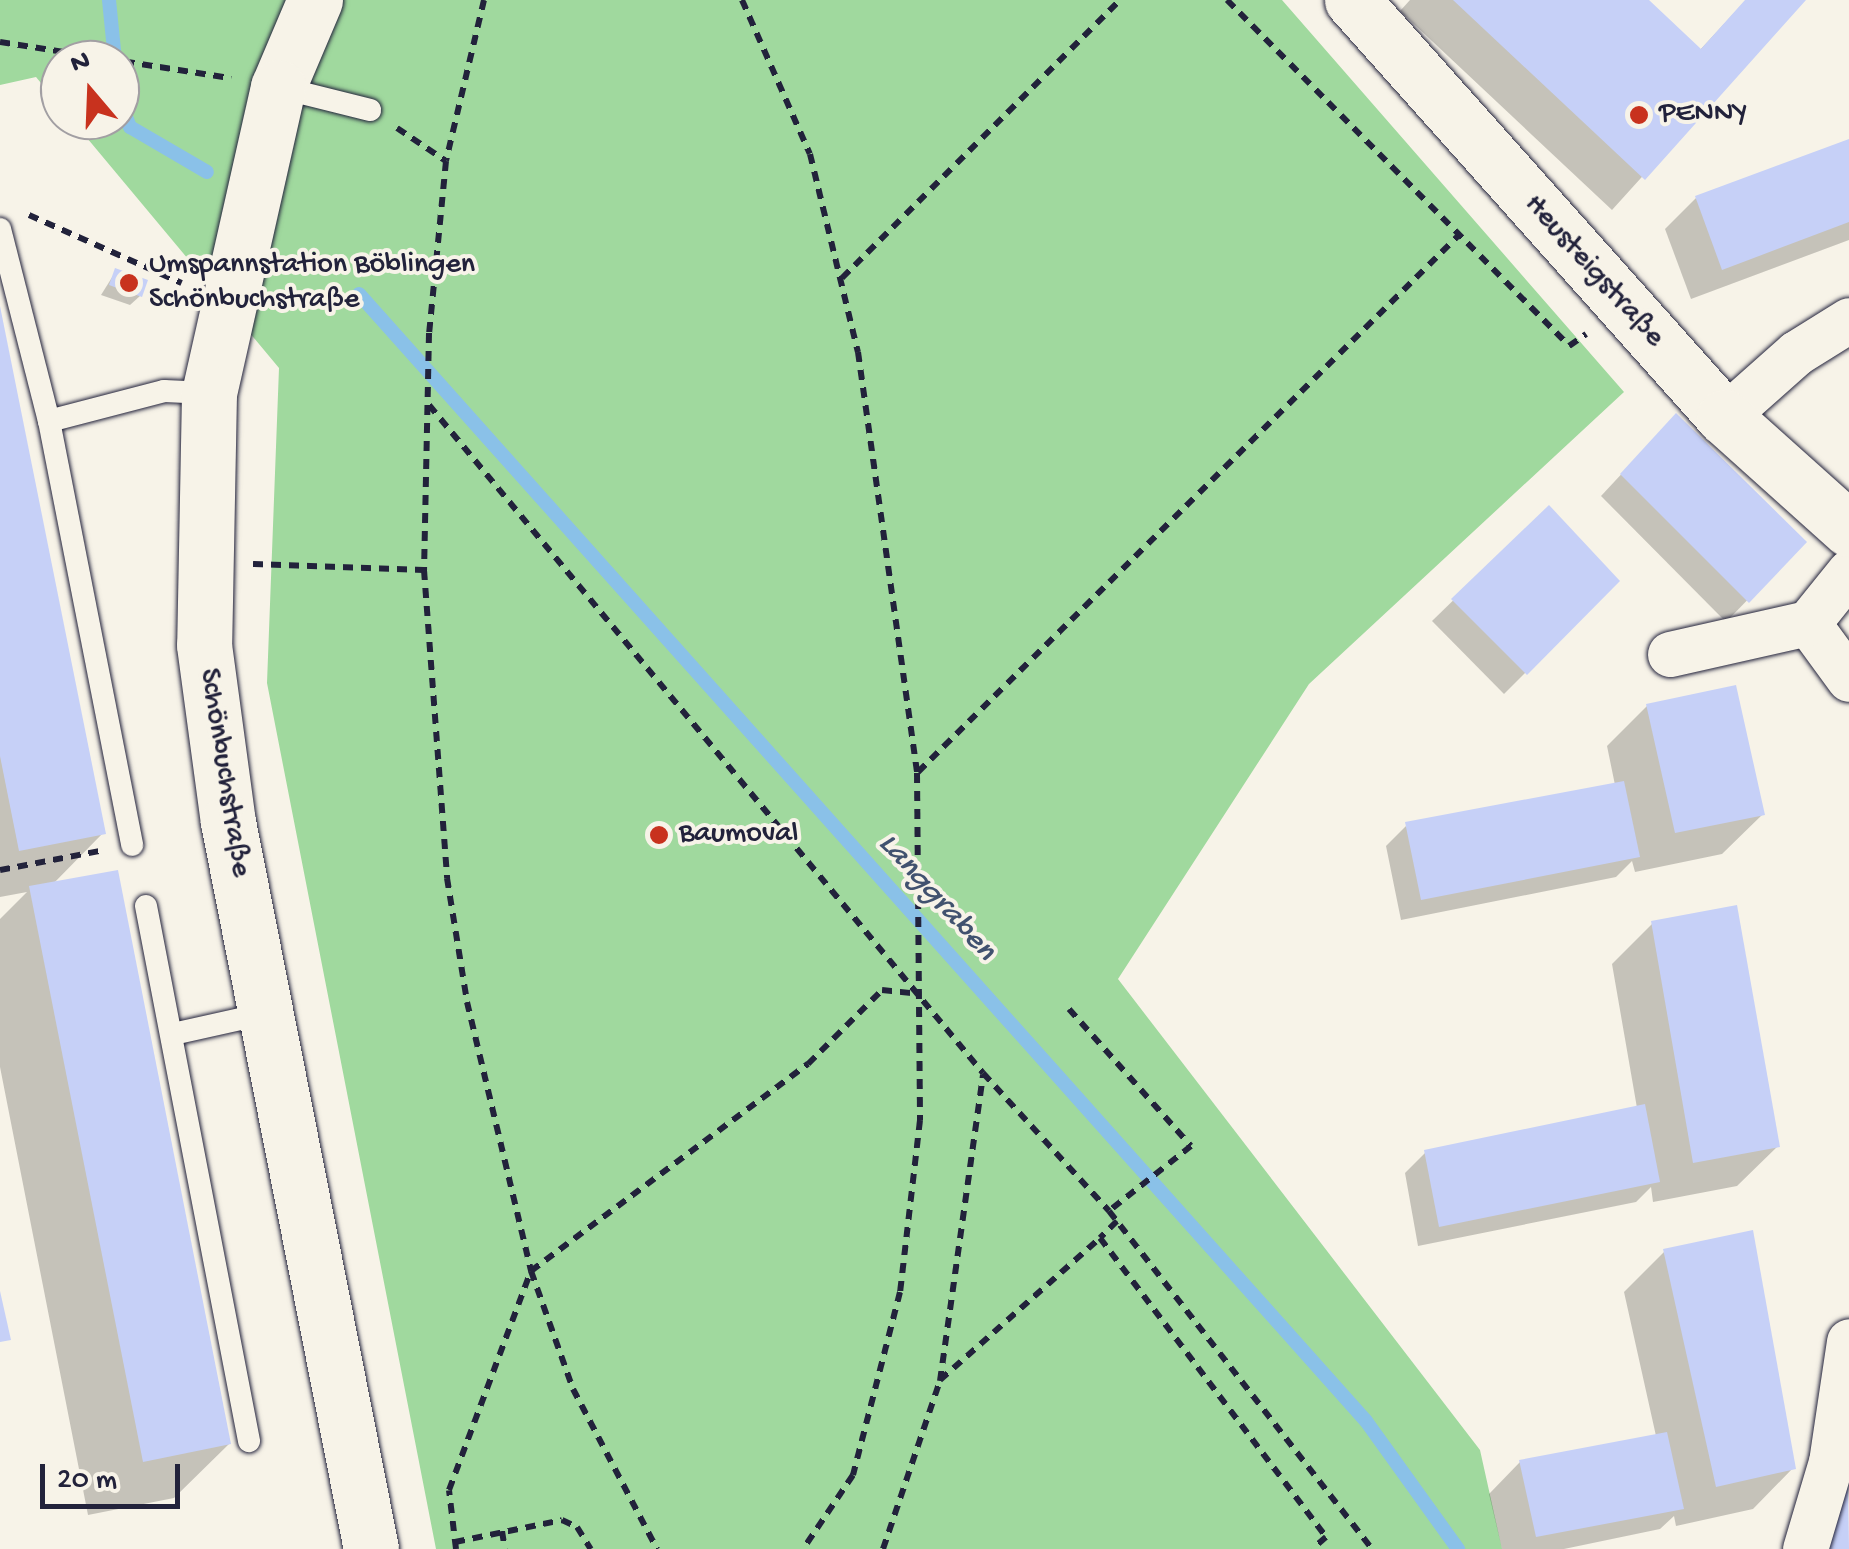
<!DOCTYPE html>
<meta charset="utf-8">
<style>
body{margin:0}
#map{position:relative;width:1849px;height:1549px;overflow:hidden;background:#f7f3e8;font-family:"Gochi Hand",sans-serif}
div>[style]{position:absolute}
.green>*{inset:0;background:#a0d99e}
.shadow>*{inset:0;background:#0003}
.stream>*{height:14px;margin:-7px;padding:0 7px;transform-origin:7px;border-radius:7px;background:#8ac1e8}
.building>*{inset:0;background:#c6d0f7}
.path>*{height:6px;margin-top:-3px;transform-origin:0;background:repeating-linear-gradient(90deg,#22223b 0 10px,transparent 0 18px)}
.roads{filter:drop-shadow(0 0 2px #22223b) drop-shadow(0 0 2px #22223b)}
.service>*{height:22px;margin:-11px;padding:0 11px;transform-origin:11px;border-radius:11px;background:#f7f3e8}
.minor>*{height:45px;margin:-22.5px;padding:0 22.5px;transform-origin:22.5px;border-radius:22.5px;background:#f7f3e8}
.tertiary>*{height:55px;margin:-27.5px;padding:0 27.5px;transform-origin:27.5px;border-radius:27.5px;background:#f7f3e8}
.dots>*{width:28px;height:28px;translate:-50% -50%;box-sizing:border-box;border:5px solid #f7f3e8;border-radius:50%}
span{translate:-50% -50%;white-space:nowrap;text-align:center;line-height:1.15;-webkit-text-stroke:8px #f7f3e8;paint-order:stroke}
.poi-label{font-size:30px;color:#22223b}
.left{translate:0 -50%;text-align:left}
.street-label{font-size:30px;color:#22223b}
.water-label{font-size:32px;color:#41526f;font-style:italic}
.north{position:absolute;left:40px;top:40px;width:100px;height:100px;box-sizing:border-box;background:#f7f3e8;border:2px solid #a29fa3;border-radius:50%;rotate:341deg;font-size:28px;font-weight:700;line-height:40px;text-align:center;color:#22223b}
.north::after{content:'';display:block;margin:auto;width:35px;height:45px;background:#c8321e;clip-path:polygon(50% 0,100% 100%,50% 72%,0 100%)}
.scale{position:absolute;left:40px;top:1464px;width:140px;height:45px;box-sizing:border-box;border:5px solid #22223b;border-top:0;padding-left:12px;font-size:30px;line-height:35px;white-space:nowrap;color:#22223b;-webkit-text-stroke:8px #f7f3e8;paint-order:stroke}
</style>
<div id="map">
<div class="green">
<div style="clip-path:polygon(0 0,1282px 0,1624px 392px,1309px 684px,1118px 979px,1480px 1450px,1502px 1549px,436px 1549px,267px 683px,279px 368px,72px 120px,120px 120px,120px 60px,60px 60px,60px 106px,36px 77px,0 85px)"></div>
</div>
<div class="shadow">
<div style="clip-path:polygon(1410px 0,1645px 0,1699px 51px,1746px 0,1802px 0,1612px 210px,1400px 11px)"></div>
<div style="clip-path:polygon(1849px 141px,1849px 240px,1691px 299px,1665px 229px,1696px 198px)"></div>
<div style="clip-path:polygon(116px 271px,140px 296px,130px 305px,101px 295px)"></div>
<div style="clip-path:polygon(0 310px,103px 833px,52px 885px,229px 1444px,174px 1498px,88px 1515px,0 1067px,0 919px,27px 892px,0 897px)"></div>
<div style="clip-path:polygon(1655px 438px,1804px 542px,1726px 622px,1601px 496px)"></div>
<div style="clip-path:polygon(1548px 508px,1617px 581px,1504px 694px,1432px 621px)"></div>
<div style="clip-path:polygon(1647px 706px,1763px 814px,1722px 854px,1635px 872px,1632px 861px,1616px 877px,1401px 920px,1386px 846px,1407px 825px,1615px 785px,1607px 746px)"></div>
<div style="clip-path:polygon(1652px 924px,1778px 1146px,1737px 1186px,1653px 1202px,1651px 1187px,1636px 1202px,1418px 1246px,1405px 1173px,1426px 1152px,1637px 1108px,1612px 964px)"></div>
<div style="clip-path:polygon(1665px 1251px,1793px 1468px,1753px 1509px,1676px 1526px,1674px 1516px,1660px 1529px,1564px 1549px,1502px 1549px,1489px 1494px,1520px 1462px,1656px 1436px,1624px 1292px)"></div>
</div>
<div class="stream">
<div style="left:109px;top:0;width:60px;rotate:84.3deg"></div>
<div style="left:120px;top:101px;width:28px;rotate:69deg"></div>
<div style="left:130px;top:127px;width:89px;rotate:30.3deg"></div>
<div style="left:359px;top:294px;width:1511px;rotate:48.22deg"></div>
<div style="left:1366px;top:1421px;width:158px;rotate:54.3deg"></div>
</div>
<div class="building">
<div style="clip-path:polygon(1453px 0,1649px 0,1701px 49px,1745px 0,1806px 0,1645px 180px)"></div>
<div style="clip-path:polygon(1849px 139px,1849px 222px,1722px 270px,1695px 196px)"></div>
<div style="clip-path:polygon(115px 268px,148px 280px,142px 297px,109px 285px)"></div>
<div style="clip-path:polygon(0 306px,106px 834px,19px 851px,0 756px)"></div>
<div style="clip-path:polygon(1676px 413px,1807px 542px,1749px 603px,1620px 474px)"></div>
<div style="clip-path:polygon(1549px 505px,1620px 581px,1527px 675px,1451px 599px)"></div>
<div style="clip-path:polygon(1736px 685px,1765px 815px,1675px 833px,1646px 704px)"></div>
<div style="clip-path:polygon(1624px 781px,1640px 857px,1421px 900px,1405px 822px)"></div>
<div style="clip-path:polygon(118px 870px,231px 1444px,143px 1462px,29px 886px)"></div>
<div style="clip-path:polygon(1737px 905px,1780px 1147px,1693px 1163px,1651px 921px)"></div>
<div style="clip-path:polygon(1645px 1104px,1660px 1182px,1439px 1227px,1424px 1150px)"></div>
<div style="clip-path:polygon(1753px 1230px,1796px 1469px,1716px 1487px,1663px 1249px)"></div>
<div style="clip-path:polygon(0 1291px,11px 1340px,0 1342px)"></div>
<div style="clip-path:polygon(1667px 1432px,1684px 1509px,1536px 1537px,1519px 1460px)"></div>
<div style="clip-path:polygon(1848px 1482px,1849px 1549px,1827px 1549px)"></div>
</div>
<div class="path">
<div style="left:484px;top:0;width:165px;rotate:103.3deg"></div>
<div style="left:446px;top:161px;width:173px;rotate:95.6deg"></div>
<div style="left:429px;top:333px;width:237px;rotate:91.2deg"></div>
<div style="left:424px;top:570px;width:309px;rotate:85.7deg"></div>
<div style="left:447px;top:878px;width:126px;rotate:80.8deg"></div>
<div style="left:467px;top:1002px;width:277px;rotate:76.6deg"></div>
<div style="left:531px;top:1271px;width:125px;rotate:70.4deg"></div>
<div style="left:573px;top:1389px;width:181px;rotate:62.3deg"></div>
<div style="left:742px;top:0;width:168px;rotate:66.2deg"></div>
<div style="left:810px;top:154px;width:204px;rotate:76.4deg"></div>
<div style="left:858px;top:352px;width:425px;rotate:82deg"></div>
<div style="left:917px;top:773px;width:347px;rotate:89.5deg"></div>
<div style="left:920px;top:1120px;width:173px;rotate:96.6deg"></div>
<div style="left:900px;top:1292px;width:189px;rotate:104.4deg"></div>
<div style="left:853px;top:1475px;width:89px;rotate:124deg"></div>
<div style="left:1227px;top:0;width:486px;rotate:45.3deg"></div>
<div style="left:1569px;top:346px;width:21px;rotate:-35deg"></div>
<div style="left:0;top:42px;width:234px;rotate:8.9deg"></div>
<div style="left:397px;top:128px;width:59px;rotate:34deg"></div>
<div style="left:29px;top:215px;width:167px;rotate:24deg"></div>
<div style="left:842px;top:278px;width:393px;rotate:-45deg"></div>
<div style="left:429px;top:405px;width:868px;rotate:50.33deg"></div>
<div style="left:983px;top:1073px;width:187px;rotate:47.6deg"></div>
<div style="left:1109px;top:1211px;width:428px;rotate:52.1deg"></div>
<div style="left:253px;top:564px;width:171px;rotate:2deg"></div>
<div style="left:918px;top:772px;width:762px;rotate:-44.79deg"></div>
<div style="left:0;top:870px;width:102px;rotate:-10.8deg"></div>
<div style="left:1069px;top:1009px;width:183px;rotate:48.3deg"></div>
<div style="left:1191px;top:1146px;width:105px;rotate:141.6deg"></div>
<div style="left:1117px;top:1221px;width:24px;rotate:135deg"></div>
<div style="left:1100px;top:1238px;width:375px;rotate:52.9deg"></div>
<div style="left:1326px;top:1537px;width:18px;rotate:139deg"></div>
<div style="left:940px;top:1380px;width:214px;rotate:-41.6deg"></div>
<div style="left:502px;top:1531px;width:18px;rotate:81deg"></div>
<div style="left:455px;top:1542px;width:109px;rotate:-11.6deg"></div>
<div style="left:562px;top:1520px;width:17px;rotate:25deg"></div>
<div style="left:577px;top:1527px;width:26px;rotate:58deg"></div>
<div style="left:456px;top:1549px;width:59px;rotate:-96.8deg"></div>
<div style="left:449px;top:1490px;width:234px;rotate:-69.5deg"></div>
<div style="left:531px;top:1271px;width:346px;rotate:-36.8deg"></div>
<div style="left:808px;top:1064px;width:105px;rotate:-45deg"></div>
<div style="left:882px;top:990px;width:37px;rotate:6deg"></div>
<div style="left:883px;top:1549px;width:177px;rotate:-71.3deg"></div>
<div style="left:940px;top:1381px;width:309px;rotate:-82deg"></div>
</div>
<div class="roads">
<div class="service">
<div style="left:278px;top:87px;width:95px;rotate:14deg"></div>
<div style="left:0;top:229px;width:198px;rotate:75.7deg"></div>
<div style="left:49px;top:421px;width:432px;rotate:78.9deg"></div>
<div style="left:49px;top:421px;width:119px;rotate:-14.6deg"></div>
<div style="left:164px;top:391px;width:45px;rotate:2.5deg"></div>
<div style="left:146px;top:906px;width:545px;rotate:79.1deg"></div>
<div style="left:173px;top:1034px;width:92px;rotate:-12.5deg"></div>
</div>
<div class="minor">
<div style="left:1724px;top:417px;width:96px;rotate:-41.6deg"></div>
<div style="left:1796px;top:353px;width:62px;rotate:-31.9deg"></div>
<div style="left:1849px;top:572px;width:65px;rotate:128.8deg"></div>
<div style="left:1808px;top:623px;width:69px;rotate:53.8deg"></div>
<div style="left:1670px;top:654px;width:141px;rotate:-12.7deg"></div>
<div style="left:1805px;top:1549px;width:91px;rotate:-73.4deg"></div>
<div style="left:1831px;top:1462px;width:122px;rotate:-81.5deg"></div>
</div>
<div class="tertiary">
<div style="left:315px;top:0;width:95px;rotate:113deg"></div>
<div style="left:278px;top:87px;width:314px;rotate:102.7deg"></div>
<div style="left:209px;top:393px;width:252px;rotate:91.1deg"></div>
<div style="left:204px;top:645px;width:179px;rotate:82.3deg"></div>
<div style="left:228px;top:822px;width:741px;rotate:78.87deg"></div>
<div style="left:1352px;top:0;width:559px;rotate:48.26deg"></div>
<div style="left:1724px;top:417px;width:168px;rotate:41.9deg"></div>
</div>
</div>
<div class="dots">
<div style="left:1639px;top:115px;background:#c8321e"></div>
<div style="left:129px;top:283px;background:#c8321e"></div>
<div style="left:659px;top:835px;background:#c8321e"></div>
</div>
<div class="poi-label">
<span class="left" style="left:1659px;top:115px">PENNY</span>
<span class="left" style="left:149px;top:283px">Umspannstation Böblingen<br>Schönbuchstraße</span>
<span class="left" style="left:679px;top:835px">Baumoval</span>
</div>
<div class="street-label">
<span style="left:1593px;top:272px;rotate:48deg">Heusteigstraße</span>
<span style="left:223px;top:773px;rotate:81deg">Schönbuchstraße</span>
</div>
<div class="water-label">
<span style="left:936px;top:898px;rotate:48deg">Langgraben</span>
</div>
<div class="north">N</div>
<div class="scale">20 m</div>
</div>
